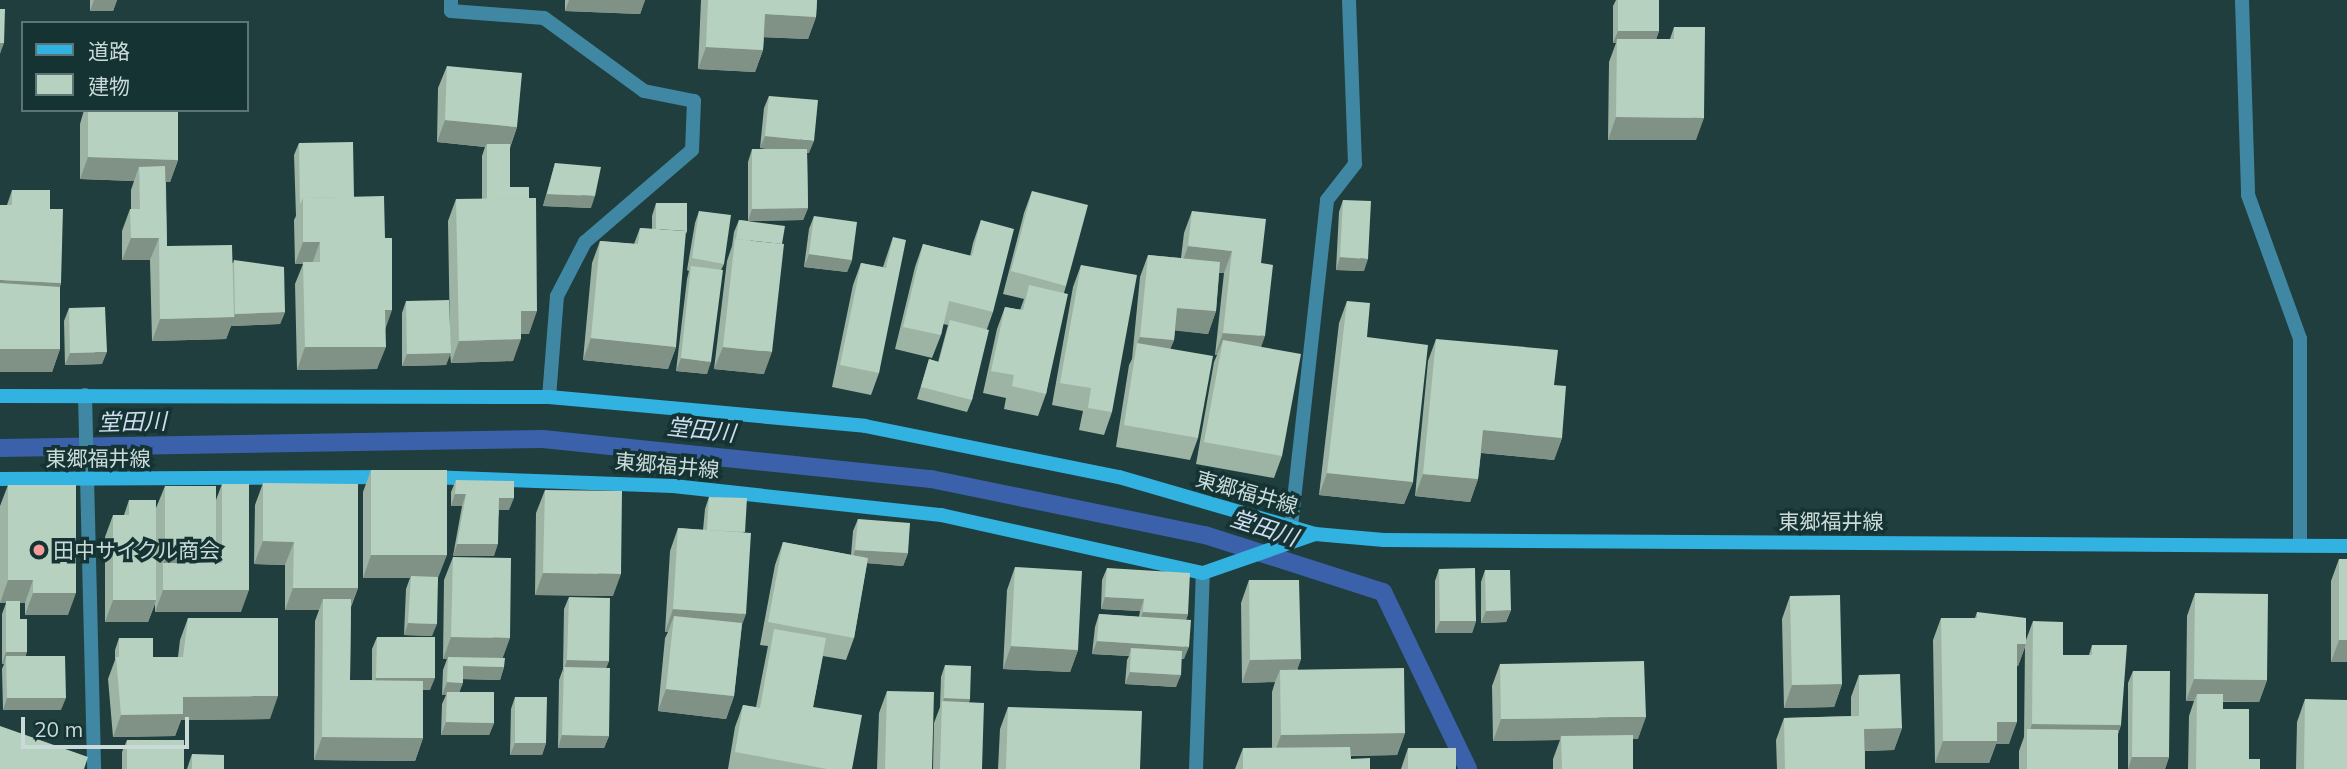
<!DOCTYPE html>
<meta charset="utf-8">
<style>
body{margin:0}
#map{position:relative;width:2347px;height:769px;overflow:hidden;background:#1f3e3d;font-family:Mulish,"Noto Sans JP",sans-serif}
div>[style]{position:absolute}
.stream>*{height:18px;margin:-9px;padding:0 9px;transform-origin:9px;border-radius:9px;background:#3a61aa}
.lane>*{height:14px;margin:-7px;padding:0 7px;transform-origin:7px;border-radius:7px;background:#4087a3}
.street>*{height:14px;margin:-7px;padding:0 7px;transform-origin:7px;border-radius:7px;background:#4087a3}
.secondary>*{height:14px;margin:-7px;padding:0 7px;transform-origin:7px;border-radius:7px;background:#31b2e0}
.wall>*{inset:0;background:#9db4a5}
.shaded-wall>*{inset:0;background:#809286}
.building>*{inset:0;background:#b7d1c0}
.dots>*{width:19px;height:19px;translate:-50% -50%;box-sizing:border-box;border:4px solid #153332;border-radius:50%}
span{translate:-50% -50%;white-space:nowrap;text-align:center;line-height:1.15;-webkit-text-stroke:7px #153332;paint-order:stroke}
.street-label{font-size:21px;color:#c9dad9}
.poi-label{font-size:21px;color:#c9dad9}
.left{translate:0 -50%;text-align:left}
.water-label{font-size:23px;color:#d0dcf0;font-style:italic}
.legend{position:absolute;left:21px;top:21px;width:228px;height:91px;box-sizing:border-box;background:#153332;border:2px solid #5d7675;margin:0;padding:9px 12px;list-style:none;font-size:21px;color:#c9dad9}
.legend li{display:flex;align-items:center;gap:14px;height:35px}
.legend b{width:35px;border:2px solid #5d7675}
.scale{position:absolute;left:21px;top:717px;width:168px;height:32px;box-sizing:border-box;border:4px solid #c9dad9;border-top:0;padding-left:9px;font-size:21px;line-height:24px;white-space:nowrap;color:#c9dad9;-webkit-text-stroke:5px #153332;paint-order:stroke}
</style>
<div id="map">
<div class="stream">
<div style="left:0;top:448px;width:543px;rotate:-0.95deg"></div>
<div style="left:543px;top:439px;width:390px;rotate:5.9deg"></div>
<div style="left:931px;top:479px;width:280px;rotate:11.6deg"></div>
<div style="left:1205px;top:535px;width:187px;rotate:17.8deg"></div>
<div style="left:1383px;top:592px;width:196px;rotate:64.3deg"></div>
</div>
<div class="lane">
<div style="left:451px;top:0;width:11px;rotate:90deg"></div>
<div style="left:451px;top:11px;width:93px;rotate:4.3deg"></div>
<div style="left:544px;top:18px;width:124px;rotate:36.1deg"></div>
<div style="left:644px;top:91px;width:51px;rotate:11.3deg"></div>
<div style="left:694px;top:101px;width:49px;rotate:92.3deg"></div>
<div style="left:692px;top:150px;width:141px;rotate:139.3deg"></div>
<div style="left:585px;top:242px;width:61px;rotate:117.4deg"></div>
<div style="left:557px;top:296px;width:101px;rotate:94.5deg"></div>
</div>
<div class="street">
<div style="left:2242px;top:0;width:195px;rotate:88.2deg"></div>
<div style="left:2248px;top:195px;width:153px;rotate:70.1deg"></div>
<div style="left:2300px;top:339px;width:206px;rotate:90deg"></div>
<div style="left:85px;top:395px;width:374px;rotate:88.6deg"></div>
<div style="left:1291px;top:527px;width:329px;rotate:-83.7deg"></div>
<div style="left:1327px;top:200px;width:46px;rotate:-52.1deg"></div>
<div style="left:1355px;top:164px;width:164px;rotate:-92.1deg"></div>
<div style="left:1196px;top:769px;width:196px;rotate:-88deg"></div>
</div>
<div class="secondary">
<div style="left:0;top:396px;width:549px;rotate:0.1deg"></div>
<div style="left:549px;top:397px;width:317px;rotate:5.2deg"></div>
<div style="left:865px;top:426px;width:259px;rotate:11.4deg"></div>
<div style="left:1119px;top:477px;width:204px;rotate:16.2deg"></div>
<div style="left:1315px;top:534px;width:69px;rotate:5deg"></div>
<div style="left:1384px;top:540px;width:963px;rotate:0.36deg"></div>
<div style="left:429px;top:477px;width:244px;rotate:2.1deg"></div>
<div style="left:673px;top:486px;width:270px;rotate:6.2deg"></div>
<div style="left:941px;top:515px;width:268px;rotate:12.5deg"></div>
<div style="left:1203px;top:573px;width:119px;rotate:-19.2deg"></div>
<div style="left:0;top:479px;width:387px;rotate:-0.3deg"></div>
</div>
<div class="wall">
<div style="clip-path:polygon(90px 0,117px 0,113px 11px,90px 11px)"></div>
<div style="clip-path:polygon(565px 0,645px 0,640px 14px,565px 11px)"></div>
<div style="clip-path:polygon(701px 0,817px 0,816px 17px,808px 39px,764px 37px,763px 50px,755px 72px,698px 69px)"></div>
<div style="clip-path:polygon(1616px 0,1659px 0,1659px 31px,1656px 39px,1670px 39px,1674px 27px,1696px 140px,1608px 140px,1609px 62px,1616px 43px,1613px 43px,1613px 6px)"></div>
<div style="clip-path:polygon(447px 66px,517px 127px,510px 148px,510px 187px,529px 198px,529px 334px,521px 334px,513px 361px,451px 363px,450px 353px,446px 365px,402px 366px,402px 313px,406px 301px,450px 340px,448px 221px,456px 199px,482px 199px,482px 156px,485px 147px,437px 142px,438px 88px)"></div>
<div style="clip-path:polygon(769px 96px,809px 153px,807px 153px,808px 208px,803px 220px,749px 221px,764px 374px,714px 369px,727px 261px,732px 246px,734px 232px,739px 220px,748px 221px,748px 162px,752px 149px,771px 149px,760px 148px,764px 108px)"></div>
<div style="clip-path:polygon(84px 110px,178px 110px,178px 160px,170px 182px,166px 182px,167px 246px,233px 263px,234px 260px,285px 312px,280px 324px,231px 326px,226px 339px,152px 341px,150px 260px,122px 260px,122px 231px,130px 209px,131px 209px,131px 190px,134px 181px,80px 179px,80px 124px)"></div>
<div style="clip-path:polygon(299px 143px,354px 197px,385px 330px,377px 369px,297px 370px,295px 284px,303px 264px,295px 264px,294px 220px,296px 216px,294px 155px)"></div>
<div style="clip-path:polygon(555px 163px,591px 208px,543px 206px)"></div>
<div style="clip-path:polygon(12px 190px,50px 209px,61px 283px,60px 287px,60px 349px,52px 372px,0 372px,7px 205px)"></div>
<div style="clip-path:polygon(1032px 191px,1066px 286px,1064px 293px,1046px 394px,1038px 416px,1004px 409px,1006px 398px,983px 393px,997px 329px,1005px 307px,1020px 310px,1024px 299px,1003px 294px,1024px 213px)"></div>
<div style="clip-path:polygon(1343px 200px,1364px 271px,1336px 270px,1339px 212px)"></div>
<div style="clip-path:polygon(656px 203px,676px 347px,668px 369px,583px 360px,592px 263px,600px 241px,634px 244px,640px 228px,652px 229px,652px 216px)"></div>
<div style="clip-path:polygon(699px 211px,724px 264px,721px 270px,707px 374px,676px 371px,687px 279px,689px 271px,687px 270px,695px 223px)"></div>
<div style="clip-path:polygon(1192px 211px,1261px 263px,1261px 347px,1282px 456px,1274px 478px,1196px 464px,1214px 362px,1217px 355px,1215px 355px,1224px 273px,1219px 273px,1216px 311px,1208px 334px,1175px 330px,1174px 340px,1170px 349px,1198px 438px,1190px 460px,1116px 447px,1129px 365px,1132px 359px,1140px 277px,1148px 255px,1181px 258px,1184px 233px)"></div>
<div style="clip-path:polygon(814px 216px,852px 260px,847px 272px,804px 267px,809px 229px)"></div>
<div style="clip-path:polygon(981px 220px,993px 312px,987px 329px,972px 400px,967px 412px,917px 399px,929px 359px,938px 362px,948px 325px,943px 324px,941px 335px,932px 358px,895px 349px,915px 267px,923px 244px,970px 256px,973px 243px)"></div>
<div style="clip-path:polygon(893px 237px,879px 373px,871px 395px,832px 387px,853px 285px,861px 263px,883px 267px)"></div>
<div style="clip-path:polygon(1081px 265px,1112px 412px,1104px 435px,1079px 430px,1083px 411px,1052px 405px,1073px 287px)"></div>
<div style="clip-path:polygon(1347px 301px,1367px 337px,1413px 482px,1404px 504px,1319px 495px,1339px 323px)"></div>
<div style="clip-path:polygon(69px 308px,102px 364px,65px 365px,64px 321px)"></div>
<div style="clip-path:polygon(1436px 339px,1554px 385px,1562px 438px,1554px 460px,1481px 453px,1478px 479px,1470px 502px,1415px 496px,1428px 361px)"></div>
<div style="clip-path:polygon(371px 470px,438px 578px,432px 636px,404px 635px,406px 589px,410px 578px,363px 578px,363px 492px)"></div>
<div style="clip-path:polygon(456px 480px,509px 510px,499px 510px,494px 556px,453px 556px,462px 506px,451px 506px,451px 492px)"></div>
<div style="clip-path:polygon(263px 483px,358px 588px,351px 607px,350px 680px,372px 680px,372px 649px,377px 637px,430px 690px,423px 690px,423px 738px,415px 761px,314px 760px,315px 621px,319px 610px,285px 610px,285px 565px,254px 564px,255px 505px)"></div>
<div style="clip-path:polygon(222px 484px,241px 612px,155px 612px,155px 604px,148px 622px,105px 622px,105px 537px,113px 515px,124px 515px,129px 500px,156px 508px,165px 486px,216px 500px)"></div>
<div style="clip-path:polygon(8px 485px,68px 615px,25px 615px,25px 603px,20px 603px,20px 619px,26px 656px,61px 710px,3px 710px,2px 669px,4px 664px,2px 664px,2px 614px,6px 603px,0 603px,0 506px)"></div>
<div style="clip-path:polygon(545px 490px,613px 596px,535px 595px,536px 513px)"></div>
<div style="clip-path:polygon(709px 497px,744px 533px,742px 625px,734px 696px,726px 719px,658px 711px,665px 638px,668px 632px,665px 632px,670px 551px,678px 528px,703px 530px,705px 509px)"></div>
<div style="clip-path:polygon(858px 519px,908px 553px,903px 566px,867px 563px,854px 638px,846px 660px,823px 656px,813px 707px,852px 769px,728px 769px,735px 727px,743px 705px,756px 707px,768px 646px,760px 645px,775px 565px,783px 542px,851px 555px,853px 531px)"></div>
<div style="clip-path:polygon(453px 557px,503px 658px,504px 667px,500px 680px,463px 679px,459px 692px,494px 723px,489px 735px,441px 735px,442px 704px,446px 695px,442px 695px,443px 670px,447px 659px,443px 659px,444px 580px)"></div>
<div style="clip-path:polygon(2339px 559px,2347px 559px,2347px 662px,2331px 662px,2331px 581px)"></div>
<div style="clip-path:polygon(1015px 567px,1078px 650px,1070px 672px,1003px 669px,1007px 590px)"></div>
<div style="clip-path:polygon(1107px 568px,1188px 614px,1186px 620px,1184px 659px,1181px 659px,1176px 687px,1125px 684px,1127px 660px,1129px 656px,1092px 654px,1095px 627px,1099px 614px,1139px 617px,1140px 611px,1101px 609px,1102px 580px)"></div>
<div style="clip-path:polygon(1439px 569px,1476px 621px,1472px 633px,1435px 633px,1435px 581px)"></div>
<div style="clip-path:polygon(1485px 570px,1511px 610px,1506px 622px,1481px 623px,1481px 582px)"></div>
<div style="clip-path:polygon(1249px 580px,1301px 659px,1297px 669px,1405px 733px,1397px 755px,1351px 756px,1351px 759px,1370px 769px,1235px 769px,1243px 748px,1272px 748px,1272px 692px,1275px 682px,1242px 683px,1241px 603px)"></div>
<div style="clip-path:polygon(2195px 593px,2267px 680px,2259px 702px,2223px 702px,2223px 709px,2249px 759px,2260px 769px,2188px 769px,2189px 716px,2194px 701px,2186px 701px,2187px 616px)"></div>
<div style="clip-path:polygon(1790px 596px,1842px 684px,1834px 707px,1784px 708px,1782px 619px)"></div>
<div style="clip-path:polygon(569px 597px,609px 661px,606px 668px,609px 736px,604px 748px,558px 748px,559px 680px,563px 669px,564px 609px)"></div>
<div style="clip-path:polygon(1977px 612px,2026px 640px,2033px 621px,2063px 655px,2089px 655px,2092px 645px,2121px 725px,2118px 734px,2118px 769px,2019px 769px,2019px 751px,2024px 737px,2025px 647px,2018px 666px,2017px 666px,2009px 744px,1996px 744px,1989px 763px,1935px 763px,1933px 640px,1941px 618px,1975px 618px)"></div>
<div style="clip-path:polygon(188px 618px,270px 719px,181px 720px,175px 736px,113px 737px,108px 679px,115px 660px,115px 650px,119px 638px,153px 657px,178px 657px,180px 640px)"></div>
<div style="clip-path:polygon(1500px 664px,1638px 739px,1633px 739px,1633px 769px,1553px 769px,1553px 759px,1560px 740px,1493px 741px,1492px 686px)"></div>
<div style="clip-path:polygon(945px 665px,970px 699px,969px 702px,982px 769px,933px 769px,934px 723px,940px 707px,941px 677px)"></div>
<div style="clip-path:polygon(2133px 671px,2169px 757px,2165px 769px,2128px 769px,2128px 683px)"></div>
<div style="clip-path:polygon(1859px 675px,1902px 728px,1894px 750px,1865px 751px,1865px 769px,1777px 769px,1776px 740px,1784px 718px,1851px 716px,1851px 697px)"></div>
<div style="clip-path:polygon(887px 691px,932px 769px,877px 769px,879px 713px)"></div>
<div style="clip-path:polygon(515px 697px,546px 743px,542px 755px,510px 755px,511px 709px)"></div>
<div style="clip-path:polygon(2305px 699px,2347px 769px,2296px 769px,2297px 722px)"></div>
<div style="clip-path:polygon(1008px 707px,1140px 769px,998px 769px,1000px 729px)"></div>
<div style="clip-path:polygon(127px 740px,184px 769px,122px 769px,122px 752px)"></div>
<div style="clip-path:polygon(1408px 748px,1456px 769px,1401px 769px)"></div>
<div style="clip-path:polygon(192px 754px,224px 769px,187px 769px)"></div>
</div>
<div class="shaded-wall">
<div style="clip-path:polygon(94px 0,117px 0,113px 11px,90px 11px)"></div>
<div style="clip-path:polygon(569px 0,645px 0,640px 14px,565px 11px)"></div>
<div style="clip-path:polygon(765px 14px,816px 17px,808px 39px,757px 37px)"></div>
<div style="clip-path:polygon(1618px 31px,1659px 31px,1655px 43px,1617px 39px,1616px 43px,1613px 43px)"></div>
<div style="clip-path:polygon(0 43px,4px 43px,0 54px)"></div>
<div style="clip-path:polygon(706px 47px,763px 50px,755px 72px,698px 69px)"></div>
<div style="clip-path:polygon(1616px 117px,1704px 118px,1696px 140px,1608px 140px)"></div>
<div style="clip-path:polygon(445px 120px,517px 127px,509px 150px,487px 144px,485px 147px,437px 142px)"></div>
<div style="clip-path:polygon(765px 136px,814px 141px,809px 153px,760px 148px)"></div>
<div style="clip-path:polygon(88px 157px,178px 160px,170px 182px,139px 181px,139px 167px,134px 181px,80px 179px)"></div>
<div style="clip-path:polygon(547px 194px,595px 196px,591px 208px,543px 206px)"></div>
<div style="clip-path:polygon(808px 208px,803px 220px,748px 221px,752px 209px)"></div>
<div style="clip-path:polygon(131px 238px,159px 238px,150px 260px,122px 260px)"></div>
<div style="clip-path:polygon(303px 242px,320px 242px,312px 264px,295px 264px)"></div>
<div style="clip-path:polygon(1188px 246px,1232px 251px,1224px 273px,1180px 269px)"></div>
<div style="clip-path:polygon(809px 254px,852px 260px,847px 272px,804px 267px)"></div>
<div style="clip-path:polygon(1340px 257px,1368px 259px,1364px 271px,1336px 270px)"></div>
<div style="clip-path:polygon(0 280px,61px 283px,53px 306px,0 303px)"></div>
<div style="clip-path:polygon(1177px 308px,1216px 311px,1208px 334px,1169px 330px)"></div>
<div style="clip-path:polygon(385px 310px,392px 310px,384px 333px)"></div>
<div style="clip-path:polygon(521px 311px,537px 311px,529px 334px,512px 334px)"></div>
<div style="clip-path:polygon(285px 312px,280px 324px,231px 326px,226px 339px,152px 341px,160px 319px,234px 317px,235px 314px)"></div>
<div style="clip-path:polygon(1223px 333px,1265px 336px,1257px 359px,1223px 340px,1217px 355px,1215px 355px)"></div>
<div style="clip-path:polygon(1140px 337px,1174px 340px,1165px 362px,1137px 344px)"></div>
<div style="clip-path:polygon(591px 338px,676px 347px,668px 369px,583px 360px)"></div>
<div style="clip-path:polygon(521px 339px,513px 361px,451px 363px,459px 341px)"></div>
<div style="clip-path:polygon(305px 347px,386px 347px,377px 369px,297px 370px)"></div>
<div style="clip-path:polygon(723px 347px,772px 352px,764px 374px,714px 369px)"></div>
<div style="clip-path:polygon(0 349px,60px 349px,52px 372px,0 372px)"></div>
<div style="clip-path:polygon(107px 352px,102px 364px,65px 365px,70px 353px)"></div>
<div style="clip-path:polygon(451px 353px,446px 365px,402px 366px,407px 354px)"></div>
<div style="clip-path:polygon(681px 358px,711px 362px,707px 374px,676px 371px)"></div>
<div style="clip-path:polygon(1483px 430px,1562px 438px,1554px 460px,1475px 452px)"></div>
<div style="clip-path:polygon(1327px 473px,1413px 482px,1404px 504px,1319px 495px)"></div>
<div style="clip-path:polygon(1423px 474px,1478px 479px,1470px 502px,1415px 496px)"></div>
<div style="clip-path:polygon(455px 494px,466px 494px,462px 506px,451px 506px)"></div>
<div style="clip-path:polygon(499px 498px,514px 498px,509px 510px,494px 510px)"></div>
<div style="clip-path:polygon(263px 541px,294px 542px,285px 565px,254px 564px)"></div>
<div style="clip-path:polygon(457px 544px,498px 544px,494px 556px,453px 556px)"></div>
<div style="clip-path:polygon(855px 550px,908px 553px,903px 566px,851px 562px)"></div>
<div style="clip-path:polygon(371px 555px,447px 555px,438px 578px,363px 578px)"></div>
<div style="clip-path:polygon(165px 559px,216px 559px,208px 581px,163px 563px)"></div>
<div style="clip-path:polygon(543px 573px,621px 574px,613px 596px,535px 595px)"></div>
<div style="clip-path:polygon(8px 580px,33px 580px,25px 603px,0 603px)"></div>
<div style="clip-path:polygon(293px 588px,358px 588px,349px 610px,323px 599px,319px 610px,285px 610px)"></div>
<div style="clip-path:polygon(163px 590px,249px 590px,241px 612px,155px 612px)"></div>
<div style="clip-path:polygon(33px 593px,76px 593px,68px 615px,25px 615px)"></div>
<div style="clip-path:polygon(1105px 597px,1144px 599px,1140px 611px,1101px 609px)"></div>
<div style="clip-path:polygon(113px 600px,156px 600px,148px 622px,105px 622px)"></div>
<div style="clip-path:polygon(673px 609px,746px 614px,738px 636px,674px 616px,668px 632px,665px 632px)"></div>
<div style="clip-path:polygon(1511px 610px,1506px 622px,1481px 623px,1486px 611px)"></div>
<div style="clip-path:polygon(1143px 612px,1188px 614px,1184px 627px,1138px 624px)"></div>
<div style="clip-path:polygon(1440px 621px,1476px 621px,1472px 633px,1435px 633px)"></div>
<div style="clip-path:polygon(408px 623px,437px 624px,432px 636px,404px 635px)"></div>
<div style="clip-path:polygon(451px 637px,510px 638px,502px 660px,443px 659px)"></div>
<div style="clip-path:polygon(2339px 640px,2347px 640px,2347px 662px,2331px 662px)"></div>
<div style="clip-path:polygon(1097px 641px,1189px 647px,1184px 659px,1131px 656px,1131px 648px,1129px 656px,1092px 654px)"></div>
<div style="clip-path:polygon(2017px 644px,2026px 644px,2018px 666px,2009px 666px)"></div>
<div style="clip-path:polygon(1011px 646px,1078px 650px,1070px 672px,1003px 669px)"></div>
<div style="clip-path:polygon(6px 652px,27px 652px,23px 664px,6px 656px,4px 664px,2px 664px)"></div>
<div style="clip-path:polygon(1301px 659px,1293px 682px,1280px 670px,1275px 682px,1242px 683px,1250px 660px)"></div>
<div style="clip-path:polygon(567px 660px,609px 661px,604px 673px,563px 672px)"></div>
<div style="clip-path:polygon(463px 666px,504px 667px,500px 680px,458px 679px)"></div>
<div style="clip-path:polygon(1130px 672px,1181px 675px,1176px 687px,1125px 684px)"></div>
<div style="clip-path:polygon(376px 678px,435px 678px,430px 690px,371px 690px)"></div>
<div style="clip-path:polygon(2194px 679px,2267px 680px,2259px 702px,2197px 701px,2197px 694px,2194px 701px,2186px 701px)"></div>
<div style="clip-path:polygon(447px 682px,463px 683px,458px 696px,447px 692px,446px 695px,442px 695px)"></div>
<div style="clip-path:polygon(1842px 684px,1834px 707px,1784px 708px,1792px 685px)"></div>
<div style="clip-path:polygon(666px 689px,734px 696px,726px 719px,658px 711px)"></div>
<div style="clip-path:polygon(278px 696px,270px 719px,181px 720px,175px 736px,113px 737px,121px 715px,183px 697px)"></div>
<div style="clip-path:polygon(7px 698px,66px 698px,61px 710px,3px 710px)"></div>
<div style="clip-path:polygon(944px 698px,970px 699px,966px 711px,942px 705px)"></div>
<div style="clip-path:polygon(1646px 717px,1638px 739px,1561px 740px,1561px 736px,1560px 740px,1493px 741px,1501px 719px)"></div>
<div style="clip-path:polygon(446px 722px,494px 723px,489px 735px,441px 735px)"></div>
<div style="clip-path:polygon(1997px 722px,2017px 722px,2009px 744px,1996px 744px,1989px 763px,1935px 763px,1943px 741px)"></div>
<div style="clip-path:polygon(2032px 724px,2121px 725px,2113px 748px,2027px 739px)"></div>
<div style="clip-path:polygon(1902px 728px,1894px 750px,1856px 751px,1864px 729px)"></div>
<div style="clip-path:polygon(1405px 733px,1397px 755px,1273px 757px,1281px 735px)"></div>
<div style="clip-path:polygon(562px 735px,609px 736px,604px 748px,558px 748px)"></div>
<div style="clip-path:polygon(322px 737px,423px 738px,415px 761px,314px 760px)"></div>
<div style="clip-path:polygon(515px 743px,546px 743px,542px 755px,510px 755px)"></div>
<div style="clip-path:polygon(2132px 757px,2169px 757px,2165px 769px,2128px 769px)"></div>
</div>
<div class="building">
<div style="clip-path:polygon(708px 0,817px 0,816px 17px,765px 14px,763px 50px,706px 47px)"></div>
<div style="clip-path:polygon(1618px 0,1659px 0,1659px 31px,1618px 31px)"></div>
<div style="clip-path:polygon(0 9px,5px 9px,4px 43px,0 43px)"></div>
<div style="clip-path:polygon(1674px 27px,1705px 27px,1704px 118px,1616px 117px,1617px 39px,1674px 39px)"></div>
<div style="clip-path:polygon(447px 66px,522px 73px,517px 127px,445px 120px)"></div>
<div style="clip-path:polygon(769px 96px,818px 100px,814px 141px,765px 136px)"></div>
<div style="clip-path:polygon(88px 110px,178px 110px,178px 160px,88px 157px)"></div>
<div style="clip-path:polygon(353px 142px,354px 197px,303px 198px,300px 204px,299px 143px)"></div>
<div style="clip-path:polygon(487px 144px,510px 144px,510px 187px,529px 187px,529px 198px,487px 199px)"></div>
<div style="clip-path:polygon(752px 149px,807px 149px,808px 208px,752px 209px)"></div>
<div style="clip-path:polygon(555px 163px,601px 167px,595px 196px,547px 194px)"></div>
<div style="clip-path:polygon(165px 166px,167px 246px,232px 245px,234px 317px,160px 319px,159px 238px,131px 238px,130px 209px,140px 209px,139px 167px)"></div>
<div style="clip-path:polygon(12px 190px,50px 190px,50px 209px,63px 209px,61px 283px,0 280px,0 205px,12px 205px)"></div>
<div style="clip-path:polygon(1032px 191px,1088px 205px,1066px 286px,1011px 271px)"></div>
<div style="clip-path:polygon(384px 196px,385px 238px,392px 238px,392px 310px,385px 310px,386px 347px,305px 347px,303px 262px,320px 262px,320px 242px,303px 242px,303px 198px)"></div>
<div style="clip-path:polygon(536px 198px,537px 311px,521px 311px,521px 339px,459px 341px,456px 199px)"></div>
<div style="clip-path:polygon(1343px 200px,1371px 201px,1368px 259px,1340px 257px)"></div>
<div style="clip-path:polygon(656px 203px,687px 203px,687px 234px,686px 231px,656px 229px)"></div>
<div style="clip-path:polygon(699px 211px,731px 215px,724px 264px,692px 258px)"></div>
<div style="clip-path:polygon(1192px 211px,1266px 219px,1261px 263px,1273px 265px,1265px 336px,1223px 333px,1232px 251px,1188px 246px)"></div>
<div style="clip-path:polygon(814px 216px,857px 222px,852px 260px,809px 254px)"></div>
<div style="clip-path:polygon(739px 220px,785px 226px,782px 244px,736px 239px)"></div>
<div style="clip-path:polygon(981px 220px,1014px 229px,993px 312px,949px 301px,941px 335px,903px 327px,923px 244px,972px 256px)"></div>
<div style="clip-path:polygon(640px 228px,686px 231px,676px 347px,591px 338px,600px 241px,638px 244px)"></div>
<div style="clip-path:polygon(893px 237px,906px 240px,879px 373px,840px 365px,861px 263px,886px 268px)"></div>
<div style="clip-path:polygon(735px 239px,784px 244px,772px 352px,723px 347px)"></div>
<div style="clip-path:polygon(1148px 255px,1220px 262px,1216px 311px,1177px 308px,1174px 340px,1140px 337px)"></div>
<div style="clip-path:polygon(234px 260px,284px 267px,285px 312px,235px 314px)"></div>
<div style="clip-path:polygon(1081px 265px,1137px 275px,1112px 412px,1088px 408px,1091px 388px,1060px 383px)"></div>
<div style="clip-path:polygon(691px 266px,723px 270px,711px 362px,681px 358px)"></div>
<div style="clip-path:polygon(0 283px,60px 287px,60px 349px,0 349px)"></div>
<div style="clip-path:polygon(1029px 285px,1068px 294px,1046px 394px,1012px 386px,1014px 375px,991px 371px,1005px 307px,1023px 310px)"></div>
<div style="clip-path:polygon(449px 300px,451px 353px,407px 354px,406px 301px)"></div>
<div style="clip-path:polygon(1347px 301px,1370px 303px,1367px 337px,1428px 345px,1413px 482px,1327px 473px)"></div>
<div style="clip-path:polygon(105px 307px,107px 352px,70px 353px,69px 308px)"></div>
<div style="clip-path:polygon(950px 320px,989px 330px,972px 400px,921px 387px,929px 359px,939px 362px)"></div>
<div style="clip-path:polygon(1436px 339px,1558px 350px,1554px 385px,1566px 386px,1562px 438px,1483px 430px,1478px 479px,1423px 474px)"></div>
<div style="clip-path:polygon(1223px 340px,1301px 354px,1282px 456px,1204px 442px)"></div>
<div style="clip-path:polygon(1137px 343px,1213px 356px,1198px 438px,1124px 425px)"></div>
<div style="clip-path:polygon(371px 470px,447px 470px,447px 555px,371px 555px)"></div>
<div style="clip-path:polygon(456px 480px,514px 481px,514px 498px,499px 498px,498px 544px,457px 544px,466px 494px,455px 494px)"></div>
<div style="clip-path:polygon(263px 483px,358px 484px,358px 588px,293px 588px,294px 542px,263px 541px)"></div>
<div style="clip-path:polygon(222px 484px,249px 484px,249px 590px,163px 590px,163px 563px,222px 563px)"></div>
<div style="clip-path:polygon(8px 485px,76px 485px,76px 593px,33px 593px,33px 580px,8px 580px)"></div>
<div style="clip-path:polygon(165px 486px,216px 486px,216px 559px,165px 559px)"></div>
<div style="clip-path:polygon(545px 490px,622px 491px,621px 574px,543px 573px)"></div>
<div style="clip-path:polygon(709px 497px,747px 498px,745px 532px,707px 530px)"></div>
<div style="clip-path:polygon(129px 500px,156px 500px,156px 600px,113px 600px,113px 515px,129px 515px)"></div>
<div style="clip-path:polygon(858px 519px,910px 523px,908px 553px,855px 550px)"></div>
<div style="clip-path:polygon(678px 528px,751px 533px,746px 614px,673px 609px)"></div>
<div style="clip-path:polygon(783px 542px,868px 558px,854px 638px,768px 622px)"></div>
<div style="clip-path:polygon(453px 557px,511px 558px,510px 638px,451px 637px)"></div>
<div style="clip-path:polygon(2339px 559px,2347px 559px,2347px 640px,2339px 640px)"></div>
<div style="clip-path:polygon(1015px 567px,1082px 571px,1078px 650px,1011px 646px)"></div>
<div style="clip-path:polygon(1107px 568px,1190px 573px,1188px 614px,1143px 612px,1144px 599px,1105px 597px)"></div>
<div style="clip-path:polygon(1475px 568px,1476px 621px,1440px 621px,1439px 569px)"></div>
<div style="clip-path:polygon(1485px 570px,1510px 570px,1511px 610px,1486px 611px)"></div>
<div style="clip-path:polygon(411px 576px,438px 577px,437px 624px,408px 623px)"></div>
<div style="clip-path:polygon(1249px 580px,1299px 580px,1301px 659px,1250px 660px)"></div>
<div style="clip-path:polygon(2195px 593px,2268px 594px,2267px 680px,2194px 679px)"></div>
<div style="clip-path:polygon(1840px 595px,1842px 684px,1792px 685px,1790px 596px)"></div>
<div style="clip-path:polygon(569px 597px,610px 598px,609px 661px,567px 660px)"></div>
<div style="clip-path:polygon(323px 599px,351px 599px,350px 680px,423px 681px,423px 738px,322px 737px)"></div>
<div style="clip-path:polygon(6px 601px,20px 601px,20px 619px,27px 619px,27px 652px,6px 652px)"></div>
<div style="clip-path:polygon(1977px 612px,2026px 618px,2026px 644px,2017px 644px,2017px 722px,1997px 722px,1997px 741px,1943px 741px,1941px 618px,1977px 618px)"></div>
<div style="clip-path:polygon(1099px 614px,1191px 620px,1189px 647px,1097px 641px)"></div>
<div style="clip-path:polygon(674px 616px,742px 623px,734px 696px,666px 689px)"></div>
<div style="clip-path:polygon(188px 618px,278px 618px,278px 696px,183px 697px,183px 714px,121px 715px,116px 657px,183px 657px)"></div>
<div style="clip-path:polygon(2033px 621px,2063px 622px,2063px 655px,2092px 655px,2092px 645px,2127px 645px,2121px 725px,2032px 724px)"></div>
<div style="clip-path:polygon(774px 629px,826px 638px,813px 707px,862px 715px,852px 769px,827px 769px,735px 752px,743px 705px,760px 708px)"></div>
<div style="clip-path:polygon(377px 637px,435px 637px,435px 678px,376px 678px)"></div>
<div style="clip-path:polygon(119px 638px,153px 638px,153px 657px,119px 657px)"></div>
<div style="clip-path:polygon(1131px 648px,1182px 651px,1181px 675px,1130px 672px)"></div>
<div style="clip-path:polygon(6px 656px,65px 656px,66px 698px,7px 698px)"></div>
<div style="clip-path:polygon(448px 657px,505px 658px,504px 667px,463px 666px,463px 683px,447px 682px)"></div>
<div style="clip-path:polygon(1644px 661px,1646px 717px,1501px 719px,1500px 664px)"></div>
<div style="clip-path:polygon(945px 665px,971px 666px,970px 699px,944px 698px)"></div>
<div style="clip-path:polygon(564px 667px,610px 668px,609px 736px,562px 735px)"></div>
<div style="clip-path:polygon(1404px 668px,1405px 733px,1281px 735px,1280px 670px)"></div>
<div style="clip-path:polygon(2133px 671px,2170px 671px,2169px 757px,2132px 757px)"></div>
<div style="clip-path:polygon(1900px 674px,1902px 728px,1864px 729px,1865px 769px,1785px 769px,1784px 718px,1859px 716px,1859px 675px)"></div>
<div style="clip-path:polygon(887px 691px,934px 692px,932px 769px,885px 769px)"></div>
<div style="clip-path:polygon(447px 692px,494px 692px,494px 723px,446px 722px)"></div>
<div style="clip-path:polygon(2197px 694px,2223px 694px,2223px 709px,2249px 709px,2249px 759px,2260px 759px,2260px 769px,2196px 769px)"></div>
<div style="clip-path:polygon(515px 697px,547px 697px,546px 743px,515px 743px)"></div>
<div style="clip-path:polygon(2305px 699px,2347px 700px,2347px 769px,2304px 769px)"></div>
<div style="clip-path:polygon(942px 701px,984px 703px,982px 769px,940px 769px)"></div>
<div style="clip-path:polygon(1008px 707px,1142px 711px,1140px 769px,1006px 769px)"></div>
<div style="clip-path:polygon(0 726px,88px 757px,84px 769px,0 769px)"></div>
<div style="clip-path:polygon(2027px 729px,2118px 730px,2118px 769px,2027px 769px)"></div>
<div style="clip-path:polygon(1633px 735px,1633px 769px,1562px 769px,1561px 736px)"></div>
<div style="clip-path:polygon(127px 740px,184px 740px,184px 769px,127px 769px)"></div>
<div style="clip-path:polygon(1350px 747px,1351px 759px,1370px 758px,1370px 769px,1243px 769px,1243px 748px)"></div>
<div style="clip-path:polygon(1408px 748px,1456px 748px,1456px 769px,1408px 769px)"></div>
<div style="clip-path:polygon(192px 754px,224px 755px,224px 769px,192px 769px)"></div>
</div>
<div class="dots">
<div style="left:39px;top:550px;background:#f59b9c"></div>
</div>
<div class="street-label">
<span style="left:98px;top:458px">東郷福井線</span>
<span style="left:667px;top:465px;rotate:5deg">東郷福井線</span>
<span style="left:1247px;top:492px;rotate:16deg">東郷福井線</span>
<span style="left:1831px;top:521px">東郷福井線</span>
</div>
<div class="poi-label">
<span class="left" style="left:53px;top:550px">田中サイクル商会</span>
</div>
<div class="water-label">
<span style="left:132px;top:422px;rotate:-1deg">堂田川</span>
<span style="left:701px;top:430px;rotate:6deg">堂田川</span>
<span style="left:1264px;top:528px;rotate:18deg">堂田川</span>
</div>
<ul class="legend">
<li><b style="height:9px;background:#31b2e0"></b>道路</li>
<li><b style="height:19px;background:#b7d1c0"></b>建物</li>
</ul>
<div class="scale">20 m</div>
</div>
